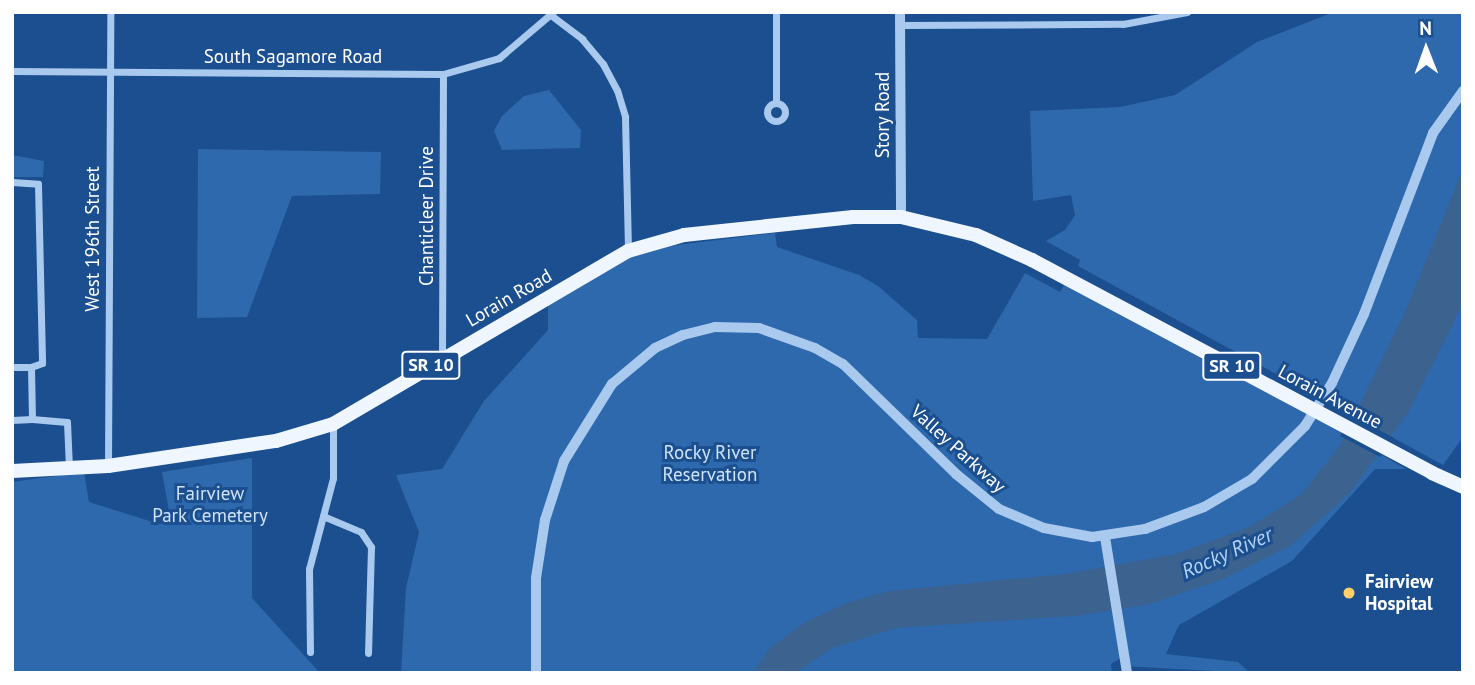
<!DOCTYPE html>
<style>
body{margin:0}
#map{position:relative;width:1475px;height:685px;overflow:hidden;background:#1b4f8f;font-family:"PT Sans",sans-serif}
div>[style]{position:absolute}
.green>*{inset:0;background:#2e69ad}
.water>*{inset:0;background:#3c6290}
.pier>*{inset:0;background:#1b4f8f}
.minor>*{height:7px;margin:-3.5px;padding:0 3.5px;transform-origin:3.5px;border-radius:3.5px;background:#a9c9ee}
.minor>.ring{margin:-3.5px;padding:0;box-sizing:content-box;background:none;border:7px solid #a9c9ee;border-radius:50%}
.tertiary>*{height:10px;margin:-5px;padding:0 5px;transform-origin:5px;border-radius:5px;background:#a9c9ee}
.primary>*{height:14px;margin:-7px;padding:0 7px;transform-origin:7px;border-radius:7px;background:#f0f6ff}
.primary-bridge>*{height:14px;margin:-7px;padding:0 7px;transform-origin:7px;border-radius:7px;background:#f0f6ff}
.dots>*{width:19px;height:19px;translate:-50% -50%;box-sizing:border-box;border:4px solid #1b4f8f;border-radius:50%}
span{translate:-50% -50%;white-space:nowrap;text-align:center;line-height:1.15;-webkit-text-stroke:6px #1b4f8f;paint-order:stroke}
.shield-label span{padding:2px 5px;background:#1b4f8f;border:2px solid;border-radius:5px;-webkit-text-stroke-width:0}
.shield-label{font-size:18px;color:#fff;font-weight:700}
.street-label{font-size:19px;color:#fff}
.park-label{font-size:19px;color:#cfe3fa}
.poi-label{font-size:19px;color:#fff;font-weight:700}
.left{translate:0 -50%;text-align:left}
.water-label{font-size:21px;color:#b5d3f5;font-style:italic}
.frame{position:absolute;inset:0;border:14px solid #fff;pointer-events:none}
.north{position:absolute;left:1391px;top:14px;width:70px;height:70px;-webkit-text-stroke:5px #1b4f8f;paint-order:stroke;rotate:359deg;font-size:19px;font-weight:700;line-height:28px;text-align:center;color:#fff}
.north::after{content:'';display:block;margin:auto;width:24px;height:32px;background:#fff;clip-path:polygon(50% 0,100% 100%,50% 72%,0 100%)}
</style>
<div id="map">
<div class="green">
<div style="clip-path:polygon(1334px 12px,1463px 12px,1463px 437px,1443px 465px,1078px 266px,1080px 260px,1046px 241px,1065px 230px,1075px 215px,1071px 195px,1033px 201px,1030px 111px,1120px 107px,1175px 95px,1257px 42px)"></div>
<div style="clip-path:polygon(549px 90px,581px 130px,580px 148px,502px 150px,494px 131px,502px 116px,524px 96px)"></div>
<div style="clip-path:polygon(198px 149px,381px 152px,380px 194px,292px 196px,247px 317px,197px 318px)"></div>
<div style="clip-path:polygon(12px 155px,44px 161px,43px 177px,12px 177px)"></div>
<div style="clip-path:polygon(775px 233px,777px 247px,859px 275px,878px 286px,917px 320px,918px 338px,987px 339px,1025px 273px,1060px 292px,1070px 274px,1406px 469px,1375px 469px,1292px 561px,1179px 625px,1166px 654px,1238px 662px,1250px 673px,1123px 666px,1121px 658px,1111px 664px,1112px 673px,401px 673px,406px 588px,419px 532px,396px 475px,442px 469px,484px 401px,548px 330px,548px 300px,636px 250px)"></div>
<div style="clip-path:polygon(252px 458px,252px 598px,320px 673px,12px 673px,12px 482px,84px 472px,89px 502px,159px 524px,171px 522px,162px 472px)"></div>
</div>
<div class="water">
<div style="clip-path:polygon(1463px 169px,1463px 304px,1409px 411px,1349px 494px,1290px 546px,1225px 578px,1150px 604px,1075px 616px,896px 628px,832px 648px,795px 673px,753px 673px,770px 648px,804px 623px,846px 603px,889px 591px,1066px 574px,1176px 554px,1249px 527px,1302px 494px,1339px 447px,1406px 310px)"></div>
</div>
<div class="pier">
<div style="clip-path:polygon(1351px 415px,1394px 438px,1380px 457px,1340px 436px)"></div>
</div>
<div class="minor">
<div style="left:552px;top:16px;width:38px;rotate:37deg"></div>
<div style="left:582px;top:39px;width:33px;rotate:50deg"></div>
<div style="left:603px;top:64px;width:30px;rotate:62deg"></div>
<div style="left:617px;top:90px;width:28px;rotate:73deg"></div>
<div style="left:625px;top:117px;width:133px;rotate:88.7deg"></div>
<div style="left:900px;top:25px;width:223px;rotate:-0.3deg"></div>
<div style="left:1123px;top:24px;width:65px;rotate:-10.6deg"></div>
<div style="left:12px;top:71px;width:431px;rotate:0.4deg"></div>
<div style="left:443px;top:74px;width:58px;rotate:-15.9deg"></div>
<div style="left:499px;top:58px;width:71px;rotate:-40.4deg"></div>
<div style="left:776px;top:102px;width:90px;rotate:-90deg"></div>
<div class="ring" style="left:767px;top:103px;width:11px;height:11px"></div>
<div style="left:12px;top:182px;width:26px;rotate:4deg"></div>
<div style="left:38px;top:184px;width:179px;rotate:88.7deg"></div>
<div style="left:42px;top:363px;width:12px;rotate:160deg"></div>
<div style="left:442px;top:359px;width:285px;rotate:-89.8deg"></div>
<div style="left:12px;top:367px;width:19px"></div>
<div style="left:31px;top:367px;width:52px;rotate:88.9deg"></div>
<div style="left:32px;top:419px;width:20px;rotate:177deg"></div>
<div style="left:32px;top:419px;width:35px;rotate:5deg"></div>
<div style="left:67px;top:422px;width:46px;rotate:87.5deg"></div>
<div style="left:108px;top:466px;width:454px;rotate:-89.7deg"></div>
<div style="left:323px;top:516px;width:41px;rotate:22.8deg"></div>
<div style="left:361px;top:532px;width:18px;rotate:56deg"></div>
<div style="left:371px;top:547px;width:106px;rotate:91.6deg"></div>
<div style="left:310px;top:652px;width:83px;rotate:-90.7deg"></div>
<div style="left:309px;top:569px;width:94px;rotate:-75.2deg"></div>
<div style="left:333px;top:478px;width:53px;rotate:-90deg"></div>
</div>
<div class="tertiary">
<div style="left:900px;top:12px;width:205px;rotate:89.7deg"></div>
<div style="left:1105px;top:537px;width:138px;rotate:80.8deg"></div>
<div style="left:536px;top:673px;width:95px;rotate:-90deg"></div>
<div style="left:536px;top:578px;width:59px;rotate:-81.2deg"></div>
<div style="left:545px;top:520px;width:62px;rotate:-72.1deg"></div>
<div style="left:564px;top:461px;width:91px;rotate:-58.1deg"></div>
<div style="left:612px;top:384px;width:56px;rotate:-39.9deg"></div>
<div style="left:655px;top:348px;width:31px;rotate:-25deg"></div>
<div style="left:683px;top:335px;width:33px;rotate:-14deg"></div>
<div style="left:715px;top:327px;width:44px;rotate:1.3deg"></div>
<div style="left:759px;top:328px;width:59px;rotate:19.7deg"></div>
<div style="left:815px;top:348px;width:32px;rotate:30deg"></div>
<div style="left:843px;top:364px;width:158px;rotate:44.2deg"></div>
<div style="left:956px;top:474px;width:55px;rotate:39.1deg"></div>
<div style="left:999px;top:509px;width:49px;rotate:22.9deg"></div>
<div style="left:1044px;top:528px;width:49px;rotate:10.6deg"></div>
<div style="left:1092px;top:537px;width:54px;rotate:-8.6deg"></div>
<div style="left:1145px;top:529px;width:63px;rotate:-20.4deg"></div>
<div style="left:1204px;top:507px;width:56px;rotate:-30.3deg"></div>
<div style="left:1252px;top:479px;width:75px;rotate:-45deg"></div>
<div style="left:1305px;top:426px;width:51px;rotate:-57.9deg"></div>
<div style="left:1332px;top:383px;width:76px;rotate:-65.1deg"></div>
<div style="left:1364px;top:314px;width:194px;rotate:-69.1deg"></div>
<div style="left:1433px;top:133px;width:52px;rotate:-54.5deg"></div>
</div>
<div class="primary">
<div style="left:12px;top:471px;width:96px;rotate:-3deg"></div>
<div style="left:108px;top:466px;width:170px;rotate:-8.5deg"></div>
<div style="left:276px;top:441px;width:59px;rotate:-16.6deg"></div>
<div style="left:333px;top:424px;width:342px;rotate:-30.4deg"></div>
<div style="left:628px;top:251px;width:58px;rotate:-15.9deg"></div>
<div style="left:684px;top:235px;width:170px;rotate:-6.1deg"></div>
<div style="left:853px;top:217px;width:48px"></div>
<div style="left:901px;top:217px;width:77px;rotate:13.5deg"></div>
<div style="left:976px;top:235px;width:61px;rotate:24.1deg"></div>
<div style="left:1432px;top:473px;width:34px;rotate:24deg"></div>
</div>
<div class="primary-bridge">
<div style="left:1032px;top:260px;width:453px;rotate:28deg"></div>
</div>
<div class="dots">
<div style="left:1349px;top:593px;background:#ffd166"></div>
</div>
<div class="shield-label">
<span style="left:431px;top:365px">SR 10</span>
<span style="left:1232px;top:366px">SR 10</span>
</div>
<div class="street-label">
<span style="left:293px;top:57px">South Sagamore Road</span>
<span style="left:883px;top:115px;rotate:-90deg">Story Road</span>
<span style="left:427px;top:216px;rotate:-90deg">Chanticleer Drive</span>
<span style="left:93px;top:239px;rotate:-90deg">West 196th Street</span>
<span style="left:509px;top:298px;rotate:-30deg">Lorain Road</span>
<span style="left:1330px;top:397px;rotate:28deg">Lorain Avenue</span>
<span style="left:958px;top:449px;rotate:42deg">Valley Parkway</span>
</div>
<div class="park-label">
<span style="left:710px;top:464px">Rocky River<br>Reservation</span>
<span style="left:210px;top:505px">Fairview<br>Park Cemetery</span>
</div>
<div class="poi-label">
<span class="left" style="left:1365px;top:593px">Fairview<br>Hospital</span>
</div>
<div class="water-label">
<span style="left:1227px;top:553px;rotate:-24deg">Rocky River</span>
</div>
<div class="frame"></div>
<div class="north">N</div>
</div>
